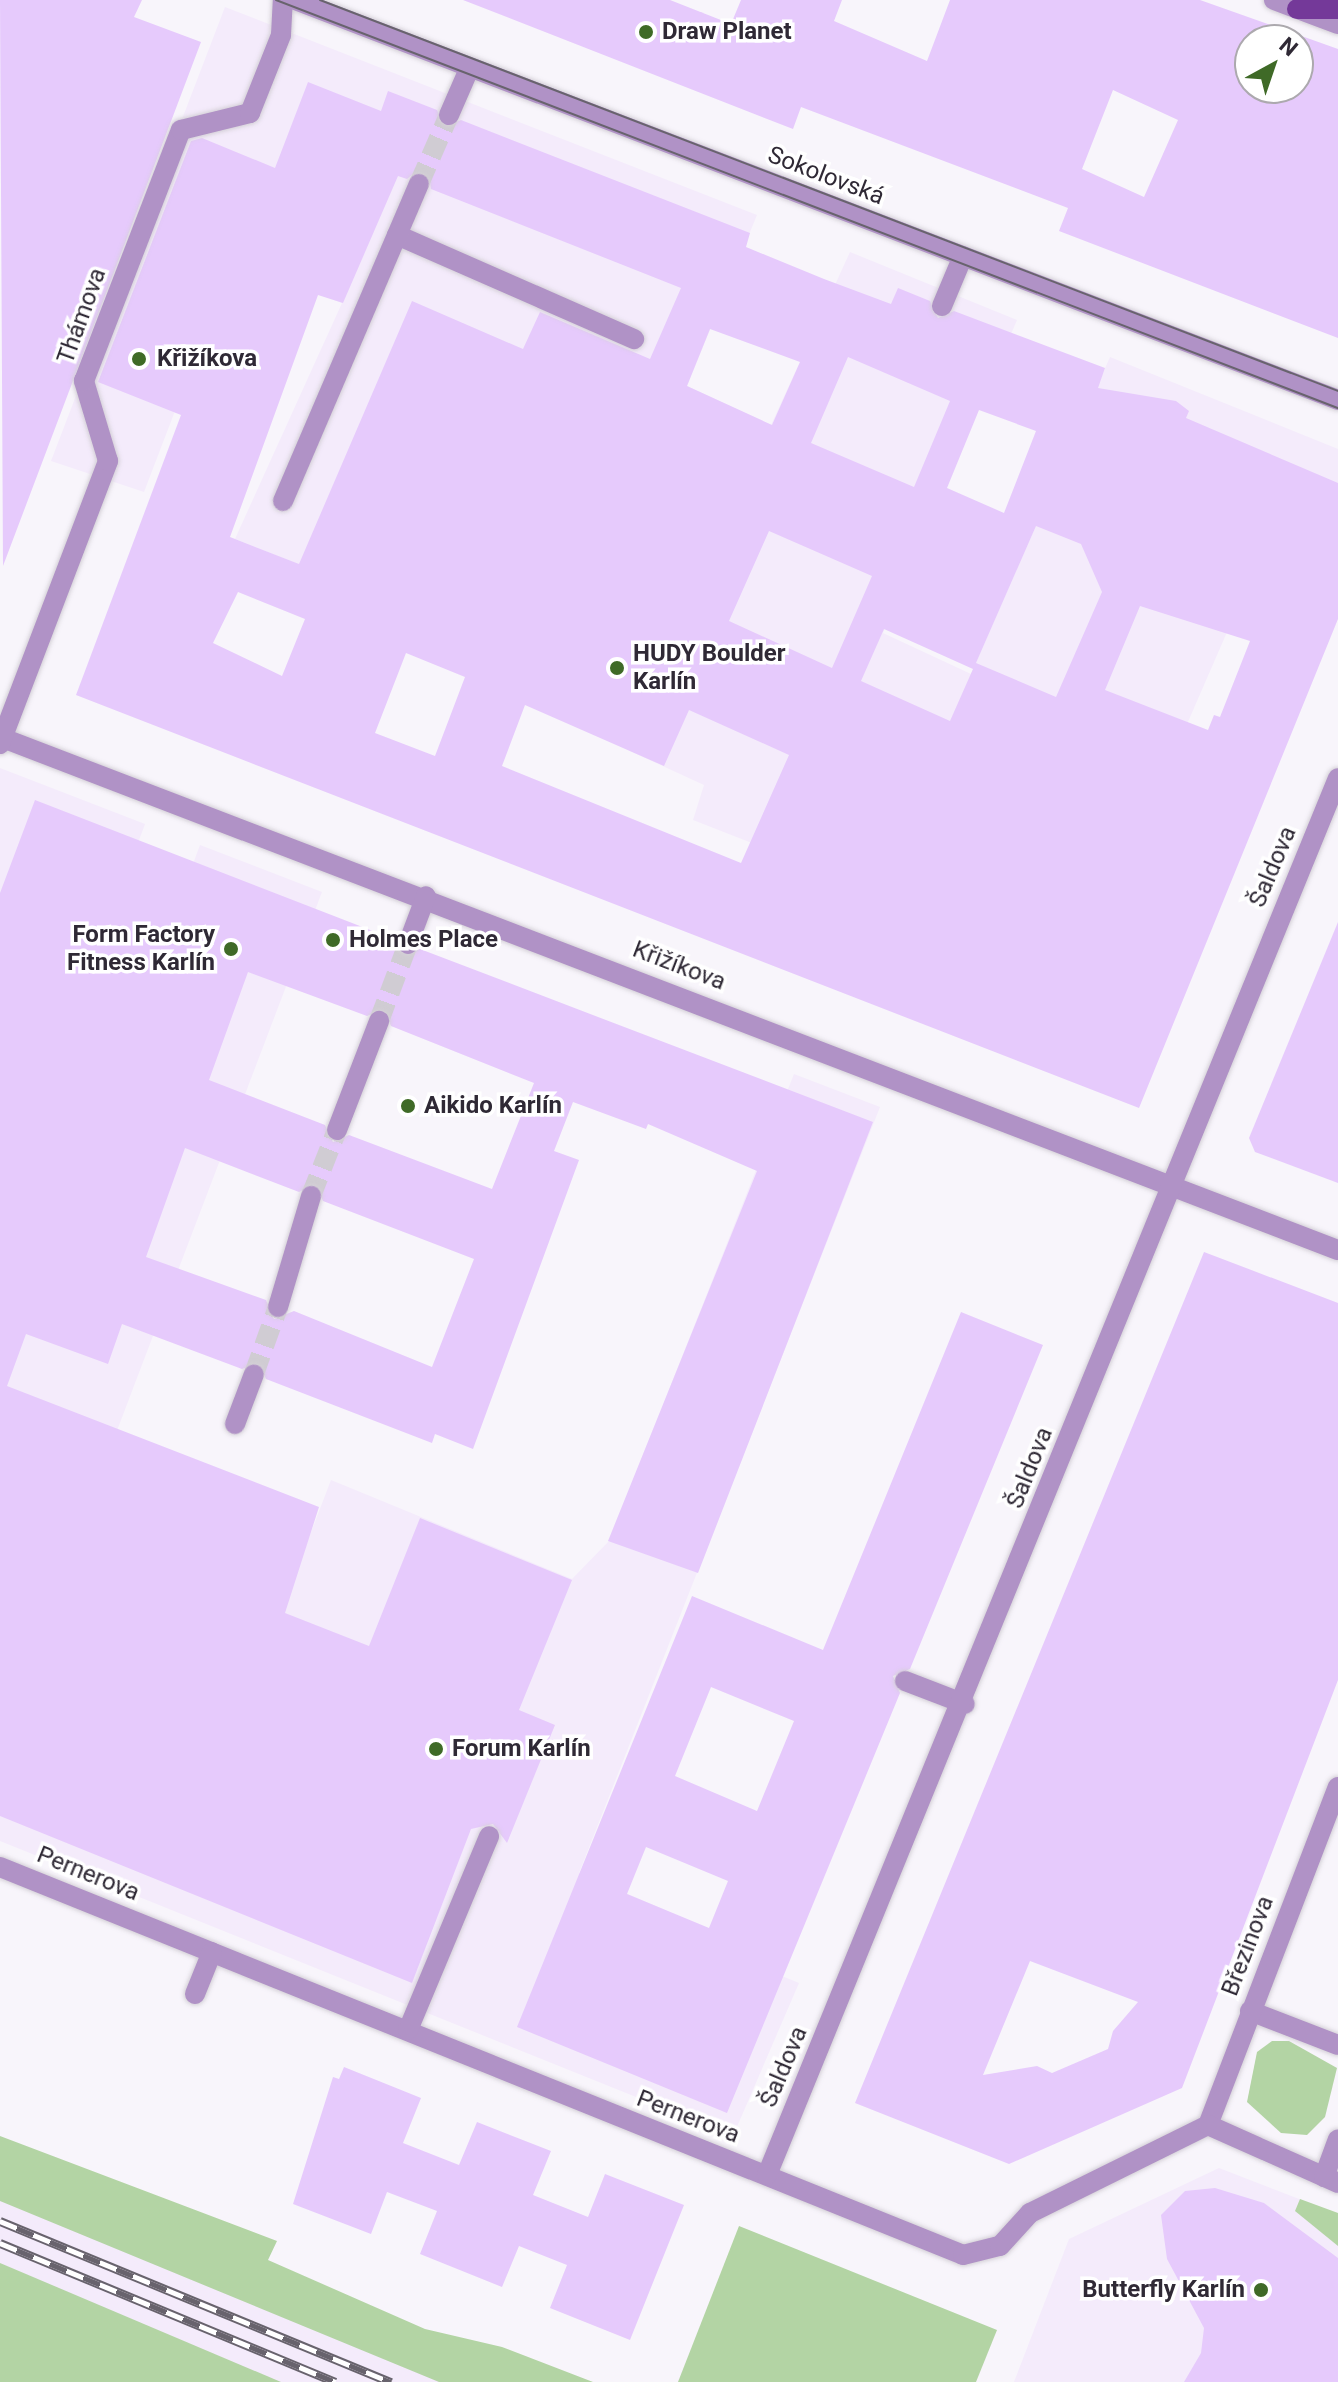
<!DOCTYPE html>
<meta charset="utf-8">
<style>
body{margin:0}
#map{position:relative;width:1338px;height:2382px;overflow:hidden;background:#f8f5fb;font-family:Roboto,sans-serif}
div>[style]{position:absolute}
.built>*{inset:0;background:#f4ebfb}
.green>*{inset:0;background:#b3d4a4}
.building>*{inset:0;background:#e6cafc}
.minor-tunnel>*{height:20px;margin-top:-10px;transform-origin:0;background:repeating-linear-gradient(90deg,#d0ccd3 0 20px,transparent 0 30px)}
.roads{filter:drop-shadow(0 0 2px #d4d0d7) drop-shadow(0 0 2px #d4d0d7)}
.minor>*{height:20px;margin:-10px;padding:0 10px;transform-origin:10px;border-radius:10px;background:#b092c6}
.major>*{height:20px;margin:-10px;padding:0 10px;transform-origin:10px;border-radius:10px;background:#743999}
.tram>*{height:2px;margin:-1px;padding:0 1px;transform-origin:1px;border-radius:1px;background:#68636d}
.rail>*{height:9px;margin-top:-4.5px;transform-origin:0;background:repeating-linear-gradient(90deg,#fff 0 18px,#68636d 0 36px);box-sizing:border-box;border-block:2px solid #68636d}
.dots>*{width:22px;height:22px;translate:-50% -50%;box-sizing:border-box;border:4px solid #fff;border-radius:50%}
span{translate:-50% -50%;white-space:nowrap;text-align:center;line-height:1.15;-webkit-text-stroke:7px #fff;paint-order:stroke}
.poi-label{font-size:24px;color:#2f2935;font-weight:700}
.left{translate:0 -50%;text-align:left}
.right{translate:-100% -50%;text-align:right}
.street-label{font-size:24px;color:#2f2935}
.north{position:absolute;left:1234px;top:24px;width:80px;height:80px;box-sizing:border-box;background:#fff;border:2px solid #aca9ae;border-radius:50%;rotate:40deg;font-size:22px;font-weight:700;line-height:32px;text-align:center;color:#2f2935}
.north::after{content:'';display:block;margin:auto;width:28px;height:36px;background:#3f6a27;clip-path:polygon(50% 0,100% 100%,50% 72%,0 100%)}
</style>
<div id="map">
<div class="built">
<div style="clip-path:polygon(225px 7px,757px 215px,687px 386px,771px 425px,850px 252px,1017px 320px,883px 633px,971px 674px,1110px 357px,1338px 449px,1338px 610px,1234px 616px,1184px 731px,878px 892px,693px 820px,704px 785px,630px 751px,356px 587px,235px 539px,342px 303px,232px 262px,144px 492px,51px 461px)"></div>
<div style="clip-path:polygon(0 768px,145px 824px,111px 916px,172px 920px,200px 845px,322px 892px,78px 1533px,295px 1574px,331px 1480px,572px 1579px,609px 1541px,794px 1074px,880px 1107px,579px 1873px,665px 1910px,660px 1926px,799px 1983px,733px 2136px,0 1841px)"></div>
<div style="clip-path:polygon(1219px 2168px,1338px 2214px,1338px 2382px,1014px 2382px,1069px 2239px)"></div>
<div style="clip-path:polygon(0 2194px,457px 2382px,262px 2382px,0 2274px)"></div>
</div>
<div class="green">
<div style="clip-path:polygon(1272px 2041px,1289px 2041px,1337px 2068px,1325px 2117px,1307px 2135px,1281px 2133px,1247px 2102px,1257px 2052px)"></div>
<div style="clip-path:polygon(0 2136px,277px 2241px,268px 2260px,425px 2329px,502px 2347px,593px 2382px,439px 2382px,0 2201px)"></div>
<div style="clip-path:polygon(1300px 2199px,1338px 2213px,1338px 2246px,1295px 2211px)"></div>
<div style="clip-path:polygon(739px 2226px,997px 2330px,976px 2382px,678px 2382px)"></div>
<div style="clip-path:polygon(0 2263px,281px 2382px,0 2382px)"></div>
</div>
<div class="building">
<div style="clip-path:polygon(0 0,142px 0,134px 17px,201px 42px,3px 566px)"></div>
<div style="clip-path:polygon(evenodd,463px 0,670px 0,731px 24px,741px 0,842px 0,834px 21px,927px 61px,950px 0,1200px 0,1338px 49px,1338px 338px,1059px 231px,1068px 208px,801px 107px,793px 129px,463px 0,1250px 40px,1298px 40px,1298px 88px,1250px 88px,1250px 40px,463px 0,1113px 90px,1178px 120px,1144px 197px,1082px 169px,1113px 90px)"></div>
<div style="clip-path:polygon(evenodd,308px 82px,381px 111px,388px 91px,437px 110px,445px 127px,461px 120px,750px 233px,746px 247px,824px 279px,891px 304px,898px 288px,930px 301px,938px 318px,954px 311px,1105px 368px,1098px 388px,1176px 401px,1189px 411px,1186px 418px,1338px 483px,1338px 619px,1139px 1108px,76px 695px,181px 415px,98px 382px,191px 141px,202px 138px,275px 168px,308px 82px,417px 171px,429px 176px,431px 189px,681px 288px,650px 359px,540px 312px,523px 349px,412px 301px,299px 564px,230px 537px,318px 295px,343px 303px,398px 176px,407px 179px,417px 171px,308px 82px,710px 329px,800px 362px,772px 425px,687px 386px,710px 329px,308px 82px,848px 357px,950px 401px,914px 487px,811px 443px,848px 357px,308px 82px,979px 410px,1036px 431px,1004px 513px,947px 488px,979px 410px,308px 82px,1036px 526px,1081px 544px,1102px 592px,1056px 697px,976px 663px,1036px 526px,308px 82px,769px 531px,872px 576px,832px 668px,729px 621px,769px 531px,308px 82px,238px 592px,305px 619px,282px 676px,213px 643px,238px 592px,308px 82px,1140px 606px,1250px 641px,1220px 717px,1214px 715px,1208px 730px,1105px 690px,1140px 606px,308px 82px,884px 629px,973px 669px,950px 721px,861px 681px,884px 629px,308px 82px,406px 653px,465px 677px,435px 756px,375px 733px,406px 653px,308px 82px,525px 705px,664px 766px,689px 710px,789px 755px,741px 863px,502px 766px,525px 705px)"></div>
<div style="clip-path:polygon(evenodd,35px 800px,396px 940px,403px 956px,420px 949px,873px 1122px,698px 1573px,608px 1541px,757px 1171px,648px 1124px,646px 1129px,573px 1102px,554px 1151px,579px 1160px,473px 1449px,435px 1434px,432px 1443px,266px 1379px,258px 1362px,242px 1369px,122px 1324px,108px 1364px,26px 1334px,7px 1386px,319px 1507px,285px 1613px,369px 1646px,420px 1518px,572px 1580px,519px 1710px,555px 1725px,507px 1843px,493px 1824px,471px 1829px,412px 1983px,0 1816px,0 893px,35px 800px,248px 972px,367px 1016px,384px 1009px,391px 1026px,534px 1083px,492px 1189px,349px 1135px,333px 1142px,325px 1125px,209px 1080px,248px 972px,35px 800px,185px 1148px,299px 1192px,315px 1184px,323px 1201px,474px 1259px,432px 1367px,294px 1311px,274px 1319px,266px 1300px,146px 1257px,185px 1148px)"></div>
<div style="clip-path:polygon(1338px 922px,1338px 1183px,1255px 1152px,1249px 1138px)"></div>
<div style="clip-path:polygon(evenodd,1204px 1252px,1338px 1303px,1338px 1680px,1182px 2088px,1009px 2164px,855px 2103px,1204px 1252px,1030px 1961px,1138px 2002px,1113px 2031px,1108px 2049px,1052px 2073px,1037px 2066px,983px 2075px,1030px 1961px)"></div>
<div style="clip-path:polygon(evenodd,961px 1312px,1043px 1345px,910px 1669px,893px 1676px,900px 1693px,727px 2113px,517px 2027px,692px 1596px,823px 1650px,961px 1312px,711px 1687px,794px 1721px,757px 1811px,675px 1776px,711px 1687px,961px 1312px,646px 1847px,728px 1881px,709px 1928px,627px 1894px,646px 1847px)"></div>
<div style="clip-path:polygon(344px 2067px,421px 2098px,403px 2143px,459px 2165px,477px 2122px,551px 2151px,533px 2195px,588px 2217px,605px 2174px,684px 2205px,630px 2340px,550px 2308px,567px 2265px,519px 2246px,502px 2287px,420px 2254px,437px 2211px,387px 2192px,371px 2234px,293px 2204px,333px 2077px,339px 2079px)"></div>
<div style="clip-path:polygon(1215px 2188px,1264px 2203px,1338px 2258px,1338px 2382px,1184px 2382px,1201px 2353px,1204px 2328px,1167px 2259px,1161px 2215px,1185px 2191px)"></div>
</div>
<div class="minor-tunnel">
<div style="left:419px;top:184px;width:75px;rotate:-66.5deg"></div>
<div style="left:379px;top:1021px;width:82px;rotate:-69.4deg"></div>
<div style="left:311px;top:1196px;width:71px;rotate:-68.5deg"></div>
<div style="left:254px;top:1374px;width:71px;rotate:-70.3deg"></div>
</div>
<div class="roads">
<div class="minor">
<div style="left:295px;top:0;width:1117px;rotate:20.98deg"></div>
<div style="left:1274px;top:0;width:68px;rotate:20.6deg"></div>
<div style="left:449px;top:115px;width:52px;rotate:-66.4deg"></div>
<div style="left:397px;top:235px;width:259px;rotate:23.7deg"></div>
<div style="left:942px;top:306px;width:54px;rotate:-67.2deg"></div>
<div style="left:283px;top:501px;width:345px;rotate:-66.8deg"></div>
<div style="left:0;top:737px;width:1433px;rotate:20.98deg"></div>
<div style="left:0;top:744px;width:303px;rotate:-69.1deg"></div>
<div style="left:108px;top:461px;width:84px;rotate:-106.7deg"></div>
<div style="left:84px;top:381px;width:269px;rotate:-68.9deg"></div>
<div style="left:181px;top:130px;width:71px;rotate:-13.8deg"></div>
<div style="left:250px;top:113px;width:84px;rotate:-68.3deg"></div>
<div style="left:281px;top:35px;width:35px;rotate:-87deg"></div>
<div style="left:408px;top:944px;width:51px;rotate:-69.4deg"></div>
<div style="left:337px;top:1130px;width:117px;rotate:-68.9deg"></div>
<div style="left:278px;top:1307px;width:116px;rotate:-73.4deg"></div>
<div style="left:235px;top:1424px;width:53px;rotate:-69.2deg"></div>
<div style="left:905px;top:1681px;width:64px;rotate:21deg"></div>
<div style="left:0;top:1867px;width:1038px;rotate:21.94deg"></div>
<div style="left:963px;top:2255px;width:38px;rotate:-14deg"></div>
<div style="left:1000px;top:2246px;width:45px;rotate:-47.7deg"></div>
<div style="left:1030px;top:2213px;width:199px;rotate:-26.3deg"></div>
<div style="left:195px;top:1994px;width:45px;rotate:-68deg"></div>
<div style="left:1250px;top:2011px;width:94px;rotate:21.1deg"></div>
<div style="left:408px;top:2030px;width:210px;rotate:-67.3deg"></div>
<div style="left:1208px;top:2125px;width:362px;rotate:-69deg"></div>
<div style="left:1208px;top:2125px;width:142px;rotate:24deg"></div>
<div style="left:767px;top:2175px;width:1509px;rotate:-67.77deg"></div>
<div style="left:1324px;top:2177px;width:40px;rotate:-69.8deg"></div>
</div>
<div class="major">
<div style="left:1297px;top:9px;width:41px"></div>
</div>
</div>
<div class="tram">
<div style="left:276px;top:0;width:1138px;rotate:21.02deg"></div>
<div style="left:320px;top:0;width:1091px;rotate:21.01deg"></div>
</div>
<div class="rail">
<div style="left:0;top:2221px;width:423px;rotate:22.4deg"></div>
<div style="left:0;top:2243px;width:363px;rotate:22.5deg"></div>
</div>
<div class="dots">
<div style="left:646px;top:32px;background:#3f6a27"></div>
<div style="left:139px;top:359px;background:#3f6a27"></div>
<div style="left:617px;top:668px;background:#3f6a27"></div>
<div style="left:333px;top:940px;background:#3f6a27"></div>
<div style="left:231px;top:949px;background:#3f6a27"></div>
<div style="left:408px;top:1106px;background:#3f6a27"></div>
<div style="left:436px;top:1749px;background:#3f6a27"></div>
<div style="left:1261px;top:2290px;background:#3f6a27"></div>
</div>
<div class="poi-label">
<span class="left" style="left:662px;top:32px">Draw Planet</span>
<span class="left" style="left:157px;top:359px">Křižíkova</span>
<span class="left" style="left:633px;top:668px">HUDY Boulder<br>Karlín</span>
<span class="right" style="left:215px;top:949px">Form Factory<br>Fitness Karlín</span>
<span class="left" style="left:349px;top:940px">Holmes Place</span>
<span class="left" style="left:424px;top:1106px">Aikido Karlín</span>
<span class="left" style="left:452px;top:1749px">Forum Karlín</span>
<span class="right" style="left:1245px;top:2290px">Butterfly Karlín</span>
</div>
<div class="street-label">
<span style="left:826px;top:176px;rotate:21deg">Sokolovská</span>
<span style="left:82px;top:316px;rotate:-70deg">Thámova</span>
<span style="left:1273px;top:867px;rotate:-67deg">Šaldova</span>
<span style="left:679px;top:966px;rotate:21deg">Křižíkova</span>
<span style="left:1030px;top:1468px;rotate:-68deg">Šaldova</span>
<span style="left:88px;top:1874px;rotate:22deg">Pernerova</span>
<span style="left:1248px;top:1946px;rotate:-69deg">Březinova</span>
<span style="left:784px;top:2067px;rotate:-67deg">Šaldova</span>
<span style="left:688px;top:2117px;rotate:21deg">Pernerova</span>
</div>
<div class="north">N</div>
</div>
